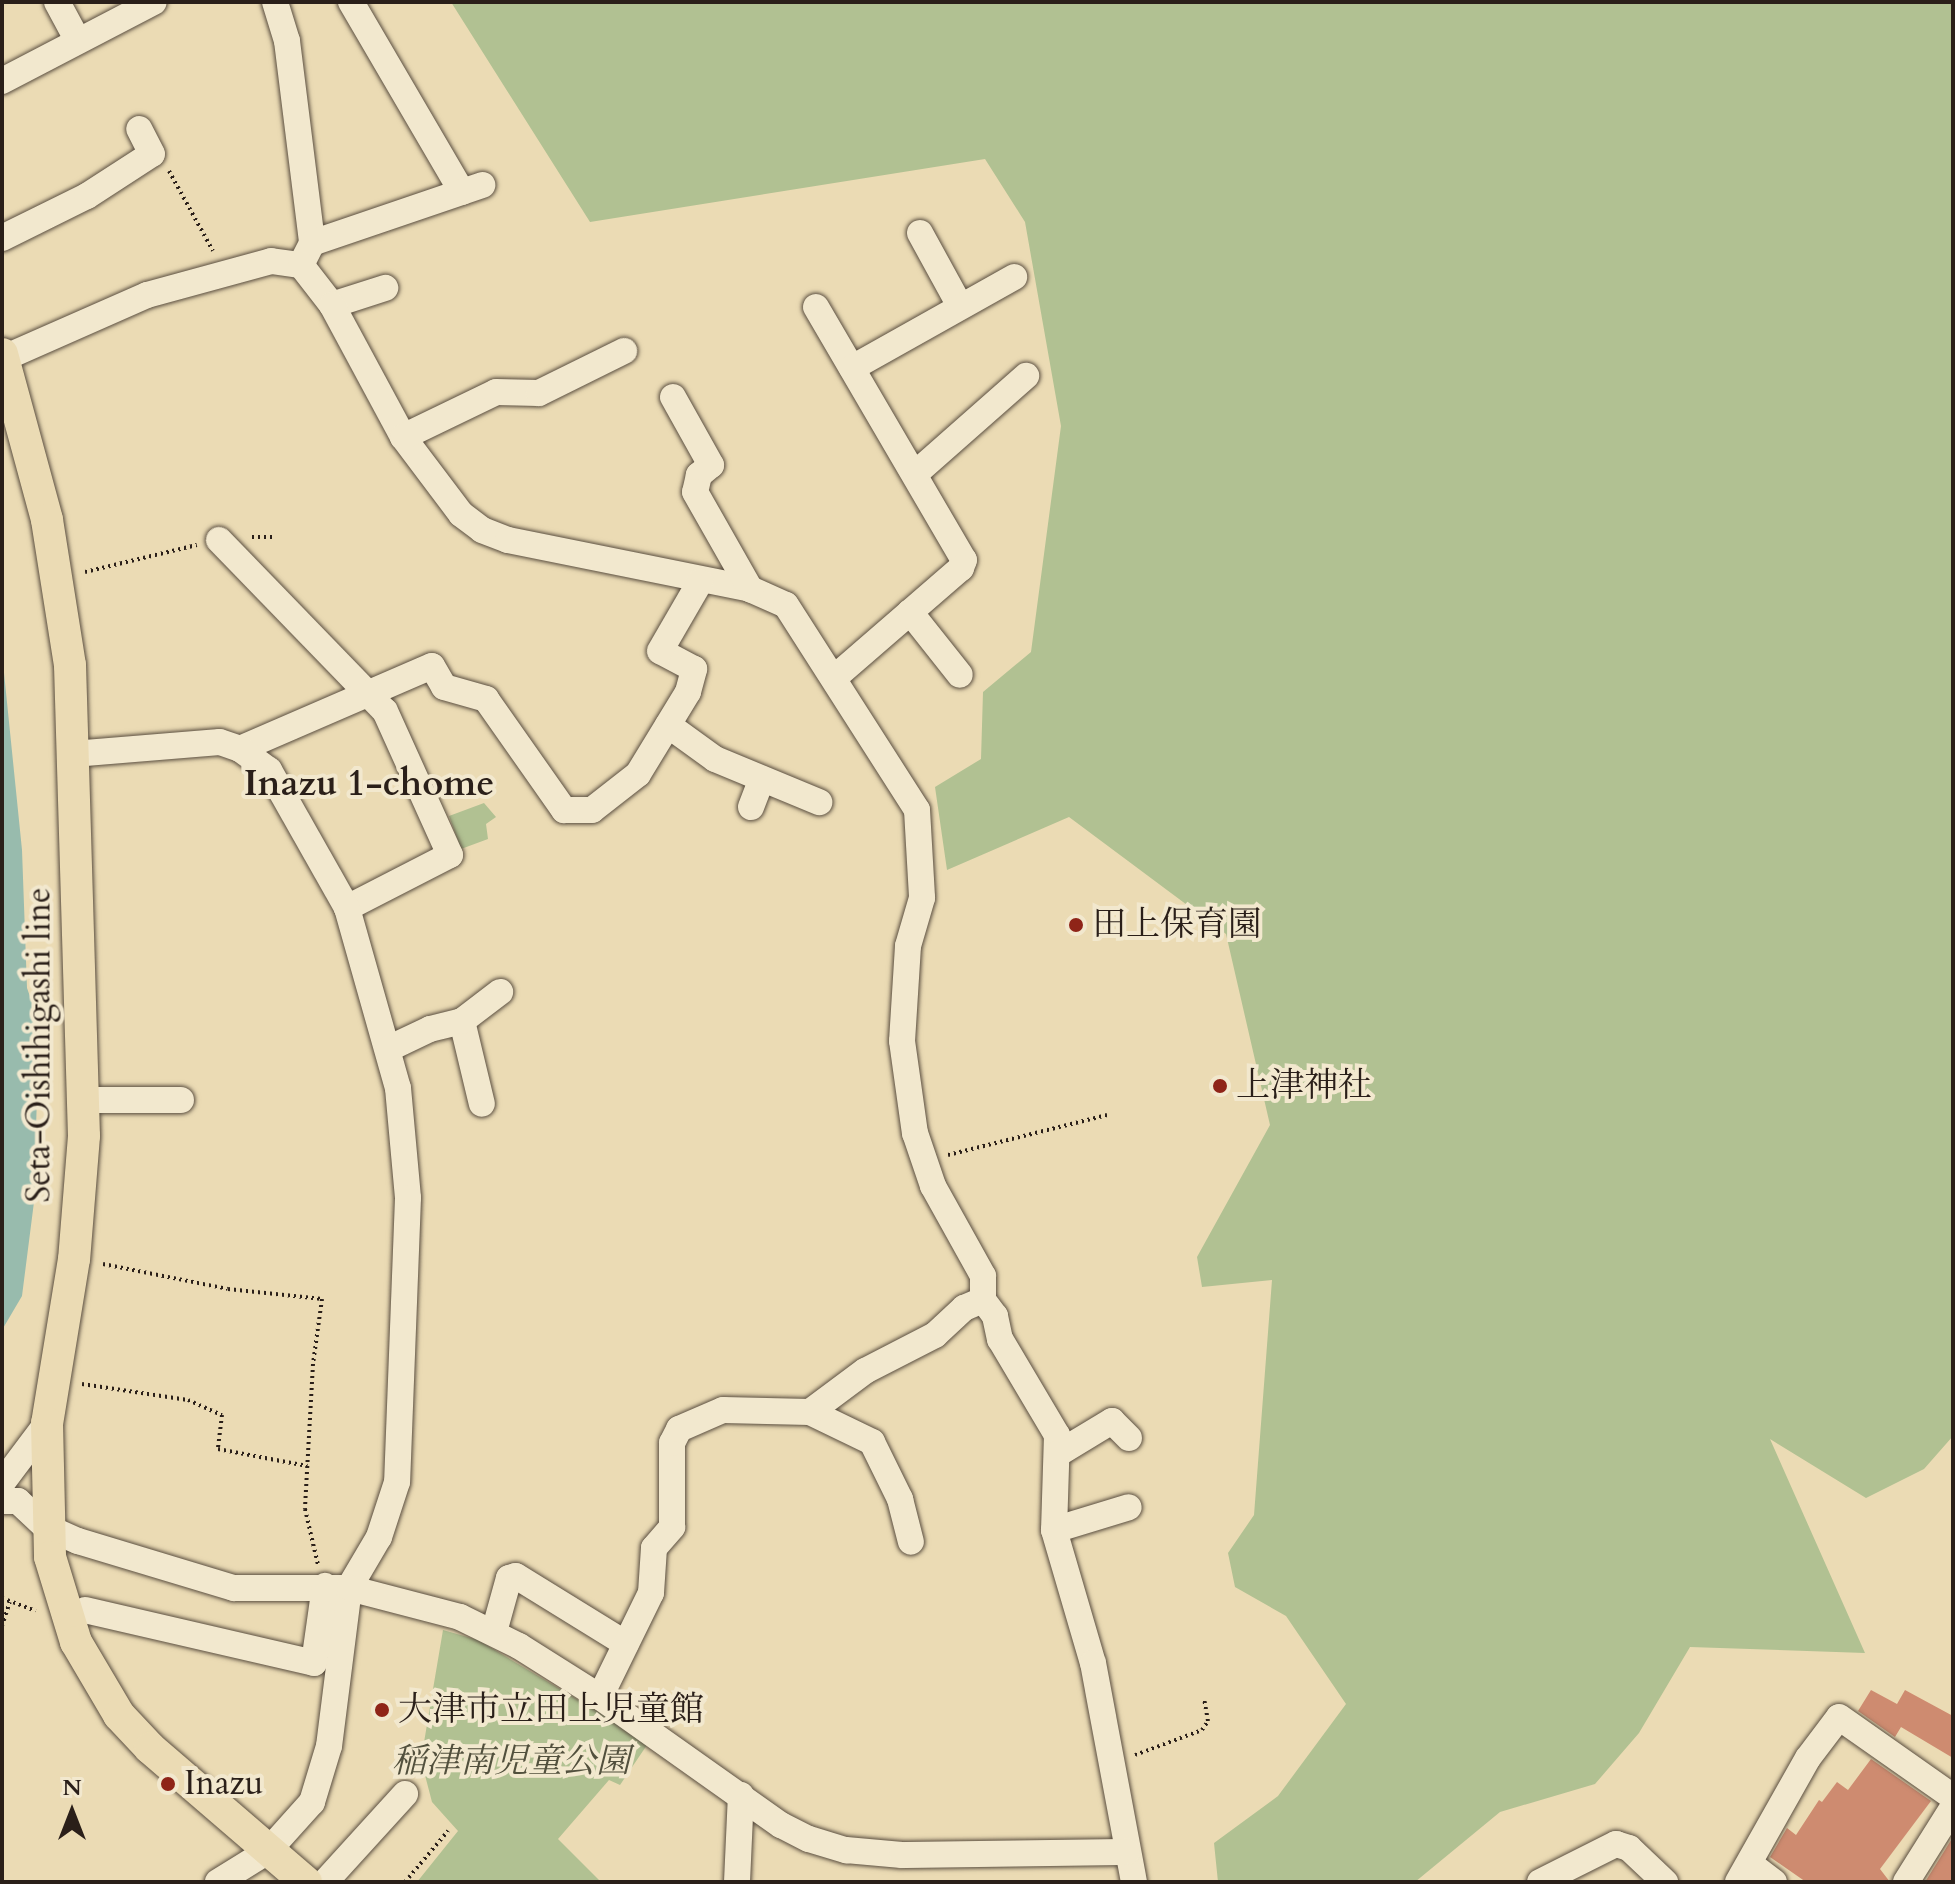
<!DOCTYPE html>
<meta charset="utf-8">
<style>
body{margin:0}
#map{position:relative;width:1955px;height:1884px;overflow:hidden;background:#ebdbb4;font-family:Cardo,"Noto Serif JP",serif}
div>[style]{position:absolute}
.green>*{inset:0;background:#b1c192}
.water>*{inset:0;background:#98bbad}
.building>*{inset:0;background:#ce8b70}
.path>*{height:4px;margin-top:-2px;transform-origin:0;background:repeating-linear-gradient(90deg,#2a1f19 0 2px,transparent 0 6px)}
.roads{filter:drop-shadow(0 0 2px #5a4e40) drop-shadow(0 0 2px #5a4e40)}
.minor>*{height:26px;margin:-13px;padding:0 13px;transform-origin:13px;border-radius:13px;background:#f2e8ce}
.major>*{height:32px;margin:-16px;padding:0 16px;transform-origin:16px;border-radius:16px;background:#ebdbb4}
.dots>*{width:22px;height:22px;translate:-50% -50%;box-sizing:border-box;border:4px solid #f2e8ce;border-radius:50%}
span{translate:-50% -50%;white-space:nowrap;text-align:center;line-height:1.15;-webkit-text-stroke:8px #f2e8ce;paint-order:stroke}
.poi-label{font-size:34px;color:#2a1f19}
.left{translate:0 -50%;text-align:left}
.street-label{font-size:34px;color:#2a1f19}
.park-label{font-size:34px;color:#52503d;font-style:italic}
.neighbourhood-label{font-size:36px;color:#2a1f19;font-weight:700}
.frame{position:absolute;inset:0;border:4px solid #2a1f19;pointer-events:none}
.north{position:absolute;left:32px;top:1772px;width:80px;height:80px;-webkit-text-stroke:6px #f2e8ce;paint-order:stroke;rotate:0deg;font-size:22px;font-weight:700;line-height:32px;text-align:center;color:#2a1f19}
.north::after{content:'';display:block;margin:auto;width:28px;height:36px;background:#2a1f19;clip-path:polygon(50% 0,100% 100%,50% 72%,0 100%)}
</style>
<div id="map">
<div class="green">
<div style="clip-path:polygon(451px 2px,1953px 2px,1953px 1436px,1924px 1469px,1866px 1498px,1770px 1439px,1865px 1653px,1690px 1647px,1639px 1733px,1595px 1784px,1500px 1812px,1415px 1882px,1218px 1882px,1214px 1843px,1278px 1796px,1346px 1704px,1286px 1616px,1235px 1587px,1228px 1553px,1254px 1515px,1272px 1280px,1202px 1287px,1197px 1257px,1270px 1125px,1226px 934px,1069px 817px,947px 870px,935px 787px,981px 759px,983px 692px,1031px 652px,1061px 426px,1025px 222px,985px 159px,590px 222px)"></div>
<div style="clip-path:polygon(484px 803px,496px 817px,486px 824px,488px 839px,461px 849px,449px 816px)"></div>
<div style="clip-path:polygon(443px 1630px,478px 1640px,649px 1742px,620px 1785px,609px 1780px,558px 1839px,601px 1882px,417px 1882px,458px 1831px,432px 1802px,421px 1760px)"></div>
</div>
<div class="water">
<div style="clip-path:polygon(2px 653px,22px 850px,27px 988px,39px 1022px,34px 1202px,22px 1296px,2px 1330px)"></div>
</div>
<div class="building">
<div style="clip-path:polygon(1871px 1690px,1897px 1704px,1905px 1690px,1953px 1716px,1953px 1758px,1901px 1727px,1895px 1737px,1858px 1711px)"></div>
<div style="clip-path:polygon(1871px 1759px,1931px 1801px,1880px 1869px,1890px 1882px,1806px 1882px,1770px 1857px,1787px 1828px,1796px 1835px,1819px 1800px,1822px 1802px,1837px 1782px,1848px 1790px)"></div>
<div style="clip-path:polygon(1953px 1837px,1953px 1882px,1925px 1882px)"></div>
</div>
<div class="path">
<div style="left:169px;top:171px;width:91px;rotate:61.2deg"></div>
<div style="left:252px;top:537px;width:21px"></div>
<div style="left:85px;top:572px;width:115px;rotate:-13.6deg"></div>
<div style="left:948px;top:1155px;width:164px;rotate:-14.1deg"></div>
<div style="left:103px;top:1264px;width:127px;rotate:11.3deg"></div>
<div style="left:228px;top:1289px;width:95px;rotate:6.1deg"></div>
<div style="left:322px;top:1299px;width:66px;rotate:97.9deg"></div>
<div style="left:313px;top:1364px;width:145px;rotate:93.2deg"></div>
<div style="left:305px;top:1509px;width:57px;rotate:76.9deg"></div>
<div style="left:82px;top:1384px;width:107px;rotate:8.6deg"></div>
<div style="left:188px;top:1400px;width:37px;rotate:24deg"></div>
<div style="left:222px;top:1415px;width:34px;rotate:97deg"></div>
<div style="left:218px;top:1449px;width:91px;rotate:10.8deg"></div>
<div style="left:2px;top:1598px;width:36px;rotate:21deg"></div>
<div style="left:2px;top:1626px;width:25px;rotate:-72deg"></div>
<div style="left:1135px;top:1755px;width:72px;rotate:-20.5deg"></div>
<div style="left:1202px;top:1730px;width:11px;rotate:-56deg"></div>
<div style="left:1208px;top:1721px;width:23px;rotate:-100deg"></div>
<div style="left:405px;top:1882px;width:67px;rotate:-49.9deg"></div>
</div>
<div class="roads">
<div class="minor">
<div style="left:57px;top:2px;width:44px;rotate:61.7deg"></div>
<div style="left:275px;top:2px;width:41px;rotate:72.9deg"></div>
<div style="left:287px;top:41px;width:204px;rotate:82.9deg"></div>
<div style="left:351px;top:2px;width:220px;rotate:59.7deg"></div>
<div style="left:2px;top:81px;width:171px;rotate:-27.5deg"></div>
<div style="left:920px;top:233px;width:83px;rotate:61.3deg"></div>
<div style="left:2px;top:238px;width:95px;rotate:-26.3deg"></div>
<div style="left:87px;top:196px;width:77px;rotate:-32.9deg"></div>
<div style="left:152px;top:154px;width:28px;rotate:-117deg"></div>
<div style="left:304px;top:259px;width:18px;rotate:-63deg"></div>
<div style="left:312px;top:243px;width:180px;rotate:-18.8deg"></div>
<div style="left:332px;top:305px;width:56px;rotate:-17.8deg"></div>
<div style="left:816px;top:307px;width:293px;rotate:59.7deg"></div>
<div style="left:964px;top:560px;width:9px;rotate:111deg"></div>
<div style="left:961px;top:568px;width:168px;rotate:139.1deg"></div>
<div style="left:4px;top:358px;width:156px;rotate:-23.8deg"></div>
<div style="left:147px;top:295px;width:129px;rotate:-15.3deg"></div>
<div style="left:271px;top:261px;width:30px;rotate:8deg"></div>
<div style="left:301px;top:265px;width:51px;rotate:52.2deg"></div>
<div style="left:332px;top:305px;width:150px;rotate:61.7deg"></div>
<div style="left:403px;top:437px;width:96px;rotate:53deg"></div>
<div style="left:461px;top:514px;width:26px;rotate:37deg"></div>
<div style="left:482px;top:530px;width:28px;rotate:21deg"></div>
<div style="left:508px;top:540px;width:247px;rotate:11.4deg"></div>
<div style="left:750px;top:589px;width:39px;rotate:24deg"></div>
<div style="left:786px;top:605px;width:243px;rotate:57.4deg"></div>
<div style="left:917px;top:810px;width:88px;rotate:86.7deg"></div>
<div style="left:922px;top:898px;width:50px;rotate:106.3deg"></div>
<div style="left:908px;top:946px;width:95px;rotate:93.6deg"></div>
<div style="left:902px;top:1041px;width:93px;rotate:82deg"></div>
<div style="left:915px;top:1133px;width:56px;rotate:71.2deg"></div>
<div style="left:933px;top:1186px;width:103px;rotate:60.9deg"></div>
<div style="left:983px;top:1276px;width:24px;rotate:90deg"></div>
<div style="left:983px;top:1300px;width:20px;rotate:53deg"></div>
<div style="left:995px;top:1316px;width:24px;rotate:78deg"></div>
<div style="left:1000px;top:1339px;width:112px;rotate:59.3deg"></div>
<div style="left:1057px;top:1435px;width:95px;rotate:91.8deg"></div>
<div style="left:1054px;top:1530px;width:139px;rotate:73.7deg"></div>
<div style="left:1093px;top:1663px;width:223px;rotate:79.4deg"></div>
<div style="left:852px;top:368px;width:186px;rotate:-29.3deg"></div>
<div style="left:673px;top:397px;width:78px;rotate:60.8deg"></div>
<div style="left:711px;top:465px;width:16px;rotate:140deg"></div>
<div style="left:699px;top:475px;width:17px;rotate:103deg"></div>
<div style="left:695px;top:492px;width:112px;rotate:60.4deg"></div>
<div style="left:403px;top:437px;width:103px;rotate:-25.8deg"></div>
<div style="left:496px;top:392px;width:43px;rotate:1.3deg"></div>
<div style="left:539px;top:393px;width:95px;rotate:-26.3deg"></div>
<div style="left:916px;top:473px;width:147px;rotate:-41.4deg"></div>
<div style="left:219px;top:540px;width:238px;rotate:45.9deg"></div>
<div style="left:385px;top:711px;width:158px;rotate:65.7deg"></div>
<div style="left:450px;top:855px;width:116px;rotate:152.8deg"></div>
<div style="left:910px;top:612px;width:80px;rotate:51.6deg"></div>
<div style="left:668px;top:725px;width:58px;rotate:35.9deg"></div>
<div style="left:715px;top:759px;width:113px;rotate:22.5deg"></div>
<div style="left:240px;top:749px;width:209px;rotate:-23.4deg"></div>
<div style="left:432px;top:666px;width:24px;rotate:60deg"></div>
<div style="left:444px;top:687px;width:44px;rotate:15.9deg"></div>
<div style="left:486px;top:699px;width:136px;rotate:54.9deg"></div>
<div style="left:564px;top:810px;width:28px"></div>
<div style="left:592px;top:810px;width:58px;rotate:-38deg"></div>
<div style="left:638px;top:774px;width:96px;rotate:-58.6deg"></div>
<div style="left:688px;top:692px;width:24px;rotate:-75deg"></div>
<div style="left:694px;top:669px;width:38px;rotate:-152deg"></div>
<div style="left:660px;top:651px;width:80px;rotate:-59.9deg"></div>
<div style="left:73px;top:754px;width:147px;rotate:-4.7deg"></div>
<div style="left:220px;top:742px;width:21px;rotate:19deg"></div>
<div style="left:240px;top:749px;width:36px;rotate:36deg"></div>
<div style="left:269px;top:770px;width:159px;rotate:60.5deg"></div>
<div style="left:347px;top:908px;width:187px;rotate:74.2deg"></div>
<div style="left:398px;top:1088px;width:110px;rotate:84.8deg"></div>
<div style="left:408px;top:1198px;width:284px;rotate:92.2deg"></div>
<div style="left:397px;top:1482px;width:58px;rotate:108.1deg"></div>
<div style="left:379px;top:1537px;width:59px;rotate:120.5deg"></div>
<div style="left:349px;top:1588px;width:159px;rotate:97.2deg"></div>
<div style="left:329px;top:1746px;width:59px;rotate:106.9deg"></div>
<div style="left:312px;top:1802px;width:66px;rotate:131.9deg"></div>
<div style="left:268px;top:1851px;width:59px;rotate:148.2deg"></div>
<div style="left:751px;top:807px;width:30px;rotate:-69deg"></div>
<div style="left:462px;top:1021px;width:85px;rotate:76.5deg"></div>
<div style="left:390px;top:1048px;width:44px;rotate:-25.4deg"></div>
<div style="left:430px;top:1029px;width:33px;rotate:-14deg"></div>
<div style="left:462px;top:1021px;width:48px;rotate:-37.3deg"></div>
<div style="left:83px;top:1100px;width:98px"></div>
<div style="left:810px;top:1412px;width:69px;rotate:25.8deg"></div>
<div style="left:872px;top:1442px;width:64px;rotate:63.8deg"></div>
<div style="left:900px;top:1499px;width:44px;rotate:75.7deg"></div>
<div style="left:1059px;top:1453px;width:62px;rotate:-31.1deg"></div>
<div style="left:1112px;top:1421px;width:24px;rotate:45deg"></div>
<div style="left:2px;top:1483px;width:75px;rotate:-53.1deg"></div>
<div style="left:2px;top:1501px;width:16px"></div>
<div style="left:18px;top:1501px;width:38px;rotate:43deg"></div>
<div style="left:46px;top:1527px;width:35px;rotate:24deg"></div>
<div style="left:78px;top:1541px;width:163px;rotate:16.8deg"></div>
<div style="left:234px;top:1588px;width:115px"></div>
<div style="left:349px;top:1588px;width:115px;rotate:14.6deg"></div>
<div style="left:460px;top:1617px;width:66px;rotate:26.2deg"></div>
<div style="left:519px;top:1646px;width:96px;rotate:32.2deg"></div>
<div style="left:600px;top:1697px;width:222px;rotate:35.3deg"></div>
<div style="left:781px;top:1825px;width:31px;rotate:27deg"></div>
<div style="left:809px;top:1839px;width:39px;rotate:17deg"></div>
<div style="left:846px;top:1850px;width:56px;rotate:5.1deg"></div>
<div style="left:902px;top:1855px;width:225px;rotate:-0.8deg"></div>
<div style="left:1054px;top:1530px;width:78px;rotate:-17deg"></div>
<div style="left:85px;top:1610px;width:235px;rotate:13deg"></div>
<div style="left:314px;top:1663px;width:78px;rotate:-81.9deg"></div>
<div style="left:494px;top:1632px;width:56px;rotate:-74.5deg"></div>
<div style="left:509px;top:1578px;width:7px;rotate:-16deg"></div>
<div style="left:516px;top:1576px;width:129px;rotate:31.7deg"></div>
<div style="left:600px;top:1697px;width:116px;rotate:-63.9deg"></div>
<div style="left:651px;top:1593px;width:45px;rotate:-86.2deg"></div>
<div style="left:654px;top:1548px;width:28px;rotate:-49deg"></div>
<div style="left:672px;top:1527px;width:84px;rotate:-90deg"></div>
<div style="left:672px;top:1443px;width:16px;rotate:-63deg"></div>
<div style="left:679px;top:1429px;width:48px;rotate:-23.4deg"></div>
<div style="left:723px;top:1410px;width:87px;rotate:1.3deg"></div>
<div style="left:810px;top:1412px;width:69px;rotate:-36.7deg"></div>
<div style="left:865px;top:1371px;width:79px;rotate:-27.2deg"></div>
<div style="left:935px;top:1335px;width:40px;rotate:-43deg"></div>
<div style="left:964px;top:1308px;width:21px;rotate:-23deg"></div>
<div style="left:1750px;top:1864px;width:30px;rotate:37deg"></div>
<div style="left:325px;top:1882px;width:119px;rotate:-47.7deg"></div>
<div style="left:737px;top:1882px;width:87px;rotate:-87.4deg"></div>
<div style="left:1540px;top:1882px;width:85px;rotate:-26.6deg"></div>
<div style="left:1616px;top:1844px;width:14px;rotate:17deg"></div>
<div style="left:1629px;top:1848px;width:50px;rotate:43.4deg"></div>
<div style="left:1738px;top:1882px;width:142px;rotate:-60.6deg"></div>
<div style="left:1808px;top:1758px;width:51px;rotate:-52.9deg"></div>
<div style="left:1839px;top:1717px;width:139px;rotate:35.1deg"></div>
<div style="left:1906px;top:1882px;width:89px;rotate:-57.9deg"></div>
</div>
<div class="major">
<div style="left:2px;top:354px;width:172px;rotate:74.8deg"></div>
<div style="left:47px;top:520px;width:147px;rotate:81deg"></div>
<div style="left:70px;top:665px;width:471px;rotate:88.3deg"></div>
<div style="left:84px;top:1136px;width:123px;rotate:94.6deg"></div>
<div style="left:74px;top:1259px;width:166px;rotate:99.3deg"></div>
<div style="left:47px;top:1423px;width:134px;rotate:88.7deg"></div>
<div style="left:50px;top:1557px;width:89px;rotate:73deg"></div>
<div style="left:76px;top:1642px;width:85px;rotate:59.5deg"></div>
<div style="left:119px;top:1715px;width:45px;rotate:46.8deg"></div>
<div style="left:150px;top:1748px;width:206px;rotate:40.7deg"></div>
</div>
</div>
<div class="dots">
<div style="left:1076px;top:925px;background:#8f2418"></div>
<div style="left:1220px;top:1086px;background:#8f2418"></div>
<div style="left:382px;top:1710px;background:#8f2418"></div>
<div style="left:168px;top:1784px;background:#8f2418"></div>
</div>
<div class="poi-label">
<span class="left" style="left:1092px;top:925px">田上保育園</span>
<span class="left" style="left:1236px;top:1086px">上津神社</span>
<span class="left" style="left:398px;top:1710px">大津市立田上児童館</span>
<span class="left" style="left:184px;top:1784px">Inazu</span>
</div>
<div class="street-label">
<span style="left:39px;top:1045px;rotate:-90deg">Seta-Oishihigashi line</span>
</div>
<div class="park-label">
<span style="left:511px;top:1762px">稲津南児童公園</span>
</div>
<div class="neighbourhood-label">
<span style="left:369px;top:784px">Inazu 1-chome</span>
</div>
<div class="frame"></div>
<div class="north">N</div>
</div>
